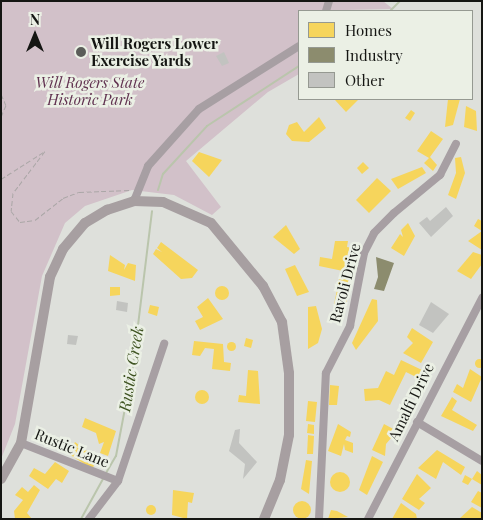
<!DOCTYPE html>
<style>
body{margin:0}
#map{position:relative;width:483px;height:520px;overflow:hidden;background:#dee0db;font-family:"Playfair Display",serif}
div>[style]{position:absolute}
.green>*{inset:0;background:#d2c1c9}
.homes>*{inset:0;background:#f6d55c}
.round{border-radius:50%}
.industry>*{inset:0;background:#8c8c6e}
.stream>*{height:2px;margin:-1px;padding:0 1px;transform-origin:1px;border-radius:1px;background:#bac5ac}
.building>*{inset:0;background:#c2c3c0}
.path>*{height:1px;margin-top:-0.5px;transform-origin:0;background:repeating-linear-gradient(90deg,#aaa6a6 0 5px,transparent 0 7.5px)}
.street>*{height:8px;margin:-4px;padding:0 4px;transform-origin:4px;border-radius:4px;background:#a79fa3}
.secondary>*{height:10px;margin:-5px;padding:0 5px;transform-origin:5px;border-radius:5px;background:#a79fa1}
.dots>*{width:14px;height:14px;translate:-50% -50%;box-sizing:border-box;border:2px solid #ebf0e5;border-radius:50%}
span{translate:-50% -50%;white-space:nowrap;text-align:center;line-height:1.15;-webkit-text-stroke:5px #ebf0e5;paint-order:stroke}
.poi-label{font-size:15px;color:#151613;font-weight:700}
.left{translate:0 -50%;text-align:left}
.park-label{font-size:15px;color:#613250;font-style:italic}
.street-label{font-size:15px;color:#151613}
.water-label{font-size:16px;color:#3e5321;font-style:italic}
.frame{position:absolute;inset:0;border:2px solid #151613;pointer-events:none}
.legend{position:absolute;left:298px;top:10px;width:175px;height:90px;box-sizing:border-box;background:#ebf0e5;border:1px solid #959991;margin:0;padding:6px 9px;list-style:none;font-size:15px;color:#151613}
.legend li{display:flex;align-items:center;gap:10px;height:25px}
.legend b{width:25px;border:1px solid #959991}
.north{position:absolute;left:10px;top:10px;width:50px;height:50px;-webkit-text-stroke:4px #ebf0e5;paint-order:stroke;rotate:0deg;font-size:14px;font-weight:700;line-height:20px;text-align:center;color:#151613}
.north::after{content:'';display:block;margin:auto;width:18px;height:22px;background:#151613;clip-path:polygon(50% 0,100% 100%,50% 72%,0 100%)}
</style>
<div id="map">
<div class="green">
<div style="clip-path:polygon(1px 1px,383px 1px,393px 9px,299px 11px,299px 74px,268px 92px,186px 161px,221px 207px,212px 215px,174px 195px,132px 190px,85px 206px,65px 223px,42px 276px,15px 424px,1px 459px)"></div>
</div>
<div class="homes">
<div style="clip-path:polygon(359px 99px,346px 112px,335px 100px,337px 99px)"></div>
<div style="clip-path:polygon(448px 99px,460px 99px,453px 125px,445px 127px)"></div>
<div style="clip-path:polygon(466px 106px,476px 111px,477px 131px,464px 127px)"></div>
<div style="clip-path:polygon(411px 110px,415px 113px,410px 121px,405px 118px)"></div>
<div style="clip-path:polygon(319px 117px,326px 128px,309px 142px,292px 141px,286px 134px,289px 125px,297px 122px,304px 132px)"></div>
<div style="clip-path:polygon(431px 131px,443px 139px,430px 157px,437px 165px,433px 171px,424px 163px,429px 158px,417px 151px)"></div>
<div style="clip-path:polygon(199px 152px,222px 160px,209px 177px,192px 161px)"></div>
<div style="clip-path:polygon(461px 157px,465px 173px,456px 199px,448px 195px,456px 173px,455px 158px)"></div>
<div style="clip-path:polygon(363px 162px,369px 168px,362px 174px,357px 168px)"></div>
<div style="clip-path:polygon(422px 167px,426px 173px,398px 189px,391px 179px)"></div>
<div style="clip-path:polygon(377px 178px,391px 191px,369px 213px,356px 200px)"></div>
<div style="clip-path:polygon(478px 219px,482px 221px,482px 250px,468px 241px,482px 231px,474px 226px)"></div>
<div style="clip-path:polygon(408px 223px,415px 236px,404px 256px,391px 248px,400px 234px,403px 237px,401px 230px)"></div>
<div style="clip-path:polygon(286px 225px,300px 249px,294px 254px,273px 237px)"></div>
<div style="clip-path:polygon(335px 241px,348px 241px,347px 247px,353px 248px,343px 271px,319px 266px,320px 257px,332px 259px)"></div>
<div style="clip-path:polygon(161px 242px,198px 270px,192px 278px,181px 279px,153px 254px,156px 249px,162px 252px,157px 248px)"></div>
<div style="clip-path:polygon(473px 252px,482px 255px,482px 264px,471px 279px,457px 271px)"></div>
<div style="clip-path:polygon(110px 255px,125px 265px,124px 270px,128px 263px,136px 265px,135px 281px,108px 271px)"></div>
<div style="clip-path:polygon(295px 265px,309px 292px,297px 296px,285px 269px)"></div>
<div style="clip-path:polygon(340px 274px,351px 275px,346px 306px,334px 305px)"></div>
<div class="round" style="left:215px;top:286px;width:14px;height:14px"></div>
<div style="clip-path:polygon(110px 287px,120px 287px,120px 295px,110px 296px)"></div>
<div style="clip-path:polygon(208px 298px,223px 319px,200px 330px,195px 321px,203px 317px,197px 307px)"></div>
<div style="clip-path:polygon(372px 299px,377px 300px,378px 321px,356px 350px,352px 343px)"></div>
<div style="clip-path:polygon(150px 305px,159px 307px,157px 316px,148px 313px)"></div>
<div style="clip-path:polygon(316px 306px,322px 329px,318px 343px,308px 349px,308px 307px)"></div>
<div style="clip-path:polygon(412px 328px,433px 342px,421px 363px,403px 353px,413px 343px,407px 337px)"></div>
<div style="clip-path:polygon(246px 338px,253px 340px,251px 348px,244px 346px)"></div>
<div style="clip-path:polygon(194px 341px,223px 344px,224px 362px,231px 363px,230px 371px,212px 369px,214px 349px,205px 348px,200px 356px,192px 355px)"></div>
<div class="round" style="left:226.5px;top:341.5px;width:9px;height:9px"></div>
<div class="round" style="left:474.5px;top:358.5px;width:9px;height:9px"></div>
<div style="clip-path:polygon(401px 360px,422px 370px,418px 378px,406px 372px,390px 405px,379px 400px,365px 401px,364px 389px,378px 388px,386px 371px,394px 375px)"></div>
<div style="clip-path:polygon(470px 369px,482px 377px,471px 402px,453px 392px,457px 384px,463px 388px)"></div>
<div style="clip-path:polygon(248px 370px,258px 371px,260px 404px,238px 402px,239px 395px,246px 396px)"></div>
<div style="clip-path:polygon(330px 385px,339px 386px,337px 405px,329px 405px)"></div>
<div class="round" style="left:195px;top:390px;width:14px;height:14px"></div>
<div style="clip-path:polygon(452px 397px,457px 401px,452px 410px,477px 425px,473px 431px,441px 416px)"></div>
<div style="clip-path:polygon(308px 401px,317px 402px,315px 422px,306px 421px)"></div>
<div style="clip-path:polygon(85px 418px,116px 431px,108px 456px,100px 453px,104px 442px,99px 444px,96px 433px,82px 427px)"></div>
<div style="clip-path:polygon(308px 424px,314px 425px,314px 434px,307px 433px)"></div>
<div style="clip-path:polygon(338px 424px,351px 432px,350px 437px,347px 436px,345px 440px,353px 443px,353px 453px,345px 450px,344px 444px,341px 456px,328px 451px)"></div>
<div style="clip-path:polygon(384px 424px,397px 431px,386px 444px,385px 456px,372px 450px)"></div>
<div style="clip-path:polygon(308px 435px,314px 436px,313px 454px,307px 454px)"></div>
<div style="clip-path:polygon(75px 442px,98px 459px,92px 469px,69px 454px)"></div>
<div style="clip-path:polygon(437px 450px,465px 467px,461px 475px,443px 462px,436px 479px,418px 468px)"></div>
<div style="clip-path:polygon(372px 456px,383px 462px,367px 495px,359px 490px)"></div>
<div style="clip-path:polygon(306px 460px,312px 461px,309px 494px,301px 489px)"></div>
<div style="clip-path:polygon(55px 462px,69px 471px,62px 483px,56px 479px,48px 489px,29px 476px,34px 468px,45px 474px)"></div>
<div style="clip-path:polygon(477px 471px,482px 475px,482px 485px,472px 479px)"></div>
<div class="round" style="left:330px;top:472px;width:20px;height:20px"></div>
<div style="clip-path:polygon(417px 474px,431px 488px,419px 499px,425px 503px,419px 510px,402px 499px)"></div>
<div style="clip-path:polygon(465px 475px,472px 479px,468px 485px,462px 482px)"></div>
<div style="clip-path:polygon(34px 485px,40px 490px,27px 513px,32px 519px,15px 519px,14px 511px,23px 500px,15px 495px,22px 487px,28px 492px)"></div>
<div style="clip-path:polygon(173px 490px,194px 493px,192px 503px,188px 502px,187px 519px,172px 515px)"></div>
<div style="clip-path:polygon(478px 491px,482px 493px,482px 508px,471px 502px)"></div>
<div class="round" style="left:293px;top:501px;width:18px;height:18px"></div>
<div style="clip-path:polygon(401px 503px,416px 514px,417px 519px,392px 519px)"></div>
<div class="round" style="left:146px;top:505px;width:10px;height:10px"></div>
<div style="clip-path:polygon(472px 507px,482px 513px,482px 519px,459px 519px)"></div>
<div style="clip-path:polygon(331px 510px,337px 511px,348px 517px,328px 519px)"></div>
</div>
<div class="industry">
<div style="clip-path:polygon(376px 257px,394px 263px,384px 291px,374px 289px,378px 277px)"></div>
</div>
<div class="stream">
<div style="left:390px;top:11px;width:14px;rotate:-45deg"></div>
<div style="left:158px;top:190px;width:17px;rotate:-73deg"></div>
<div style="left:163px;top:174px;width:65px;rotate:-47.5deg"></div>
<div style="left:207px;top:126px;width:110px;rotate:-33.1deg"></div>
<div style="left:106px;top:473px;width:20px;rotate:-60deg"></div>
<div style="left:116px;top:456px;width:92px;rotate:-79.3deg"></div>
<div style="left:133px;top:366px;width:156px;rotate:-83deg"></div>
<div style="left:81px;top:519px;width:48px;rotate:-61.3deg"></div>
</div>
<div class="building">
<div style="clip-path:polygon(224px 52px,229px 63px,222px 66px,216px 56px)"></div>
<div style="clip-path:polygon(446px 207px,453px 216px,431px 237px,419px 223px,427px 217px,430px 221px)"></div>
<div style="clip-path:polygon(117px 301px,128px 303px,127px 312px,116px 310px)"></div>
<div style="clip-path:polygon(431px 302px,449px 314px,433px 333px,419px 325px)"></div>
<div style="clip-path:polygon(68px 335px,78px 336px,76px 345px,67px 344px)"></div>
<div style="clip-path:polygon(240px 429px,239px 443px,257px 462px,243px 479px,245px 464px,229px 451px,235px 430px)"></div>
</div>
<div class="path">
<div style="left:1px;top:94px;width:12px;rotate:66deg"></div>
<div style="left:6px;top:105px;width:13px;rotate:113deg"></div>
<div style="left:1px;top:179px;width:52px;rotate:-32.5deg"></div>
<div style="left:45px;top:151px;width:53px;rotate:127.3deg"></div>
<div style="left:13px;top:193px;width:18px;rotate:96deg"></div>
<div style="left:11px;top:211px;width:14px;rotate:51deg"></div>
<div style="left:20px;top:222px;width:15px;rotate:-8deg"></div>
<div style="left:35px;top:220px;width:36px;rotate:-38deg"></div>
<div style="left:63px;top:198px;width:17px;rotate:-21deg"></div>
<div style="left:79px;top:192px;width:51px;rotate:-2.2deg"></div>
</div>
<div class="street">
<div style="left:326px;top:11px;width:10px;rotate:-73deg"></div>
<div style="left:134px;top:201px;width:38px;rotate:-68deg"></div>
<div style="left:148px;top:166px;width:76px;rotate:-48.2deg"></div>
<div style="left:199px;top:109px;width:118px;rotate:-32.2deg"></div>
<div style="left:417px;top:422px;width:76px;rotate:31deg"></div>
<div style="left:21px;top:443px;width:104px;rotate:21.4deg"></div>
<div style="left:118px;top:481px;width:145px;rotate:-71.4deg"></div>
<div style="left:89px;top:519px;width:48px;rotate:-52.7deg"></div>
<div style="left:319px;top:519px;width:146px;rotate:-87.3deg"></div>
<div style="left:326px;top:373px;width:53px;rotate:-62.9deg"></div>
<div style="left:350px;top:326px;width:74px;rotate:-79.1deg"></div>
<div style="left:364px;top:253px;width:22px;rotate:-63deg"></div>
<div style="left:374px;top:233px;width:28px;rotate:-45deg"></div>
<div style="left:394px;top:213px;width:60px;rotate:-39.6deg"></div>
<div style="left:440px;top:175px;width:35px;rotate:-63deg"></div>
<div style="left:368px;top:519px;width:249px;rotate:-62.7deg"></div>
</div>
<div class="secondary">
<div style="left:1px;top:479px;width:41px;rotate:-60.9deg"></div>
<div style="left:21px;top:443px;width:169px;rotate:-80.1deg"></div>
<div style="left:50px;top:277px;width:31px;rotate:-65deg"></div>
<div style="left:63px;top:249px;width:34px;rotate:-50deg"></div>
<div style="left:85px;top:223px;width:26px;rotate:-31deg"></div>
<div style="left:107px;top:210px;width:28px;rotate:-18deg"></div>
<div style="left:134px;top:201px;width:29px;rotate:2deg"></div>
<div style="left:163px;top:202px;width:52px;rotate:23.6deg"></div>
<div style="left:211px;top:223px;width:82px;rotate:50.5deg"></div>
<div style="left:263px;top:286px;width:41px;rotate:62.2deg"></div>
<div style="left:282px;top:322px;width:51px;rotate:82.2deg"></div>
<div style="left:289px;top:373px;width:62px;rotate:90deg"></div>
<div style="left:289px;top:435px;width:46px;rotate:101.3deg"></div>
<div style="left:280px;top:480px;width:42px;rotate:112.3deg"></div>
</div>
<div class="dots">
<div style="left:81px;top:52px;background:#5b5d59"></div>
</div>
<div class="poi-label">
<span class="left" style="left:91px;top:52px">Will Rogers Lower<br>Exercise Yards</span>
</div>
<div class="park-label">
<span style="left:90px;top:91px">Will Rogers State<br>Historic Park</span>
</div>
<div class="street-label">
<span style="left:345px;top:283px;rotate:-75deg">Ravoli Drive</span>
<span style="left:411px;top:402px;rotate:-64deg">Amalfi Drive</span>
<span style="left:72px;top:448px;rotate:22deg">Rustic Lane</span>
</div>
<div class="water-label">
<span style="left:131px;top:369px;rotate:-81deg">Rustic Creek</span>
</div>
<div class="frame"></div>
<ul class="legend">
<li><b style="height:14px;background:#f6d55c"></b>Homes</li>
<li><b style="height:14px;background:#8c8c6e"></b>Industry</li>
<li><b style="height:14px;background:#c2c3c0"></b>Other</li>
</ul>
<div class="north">N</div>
</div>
